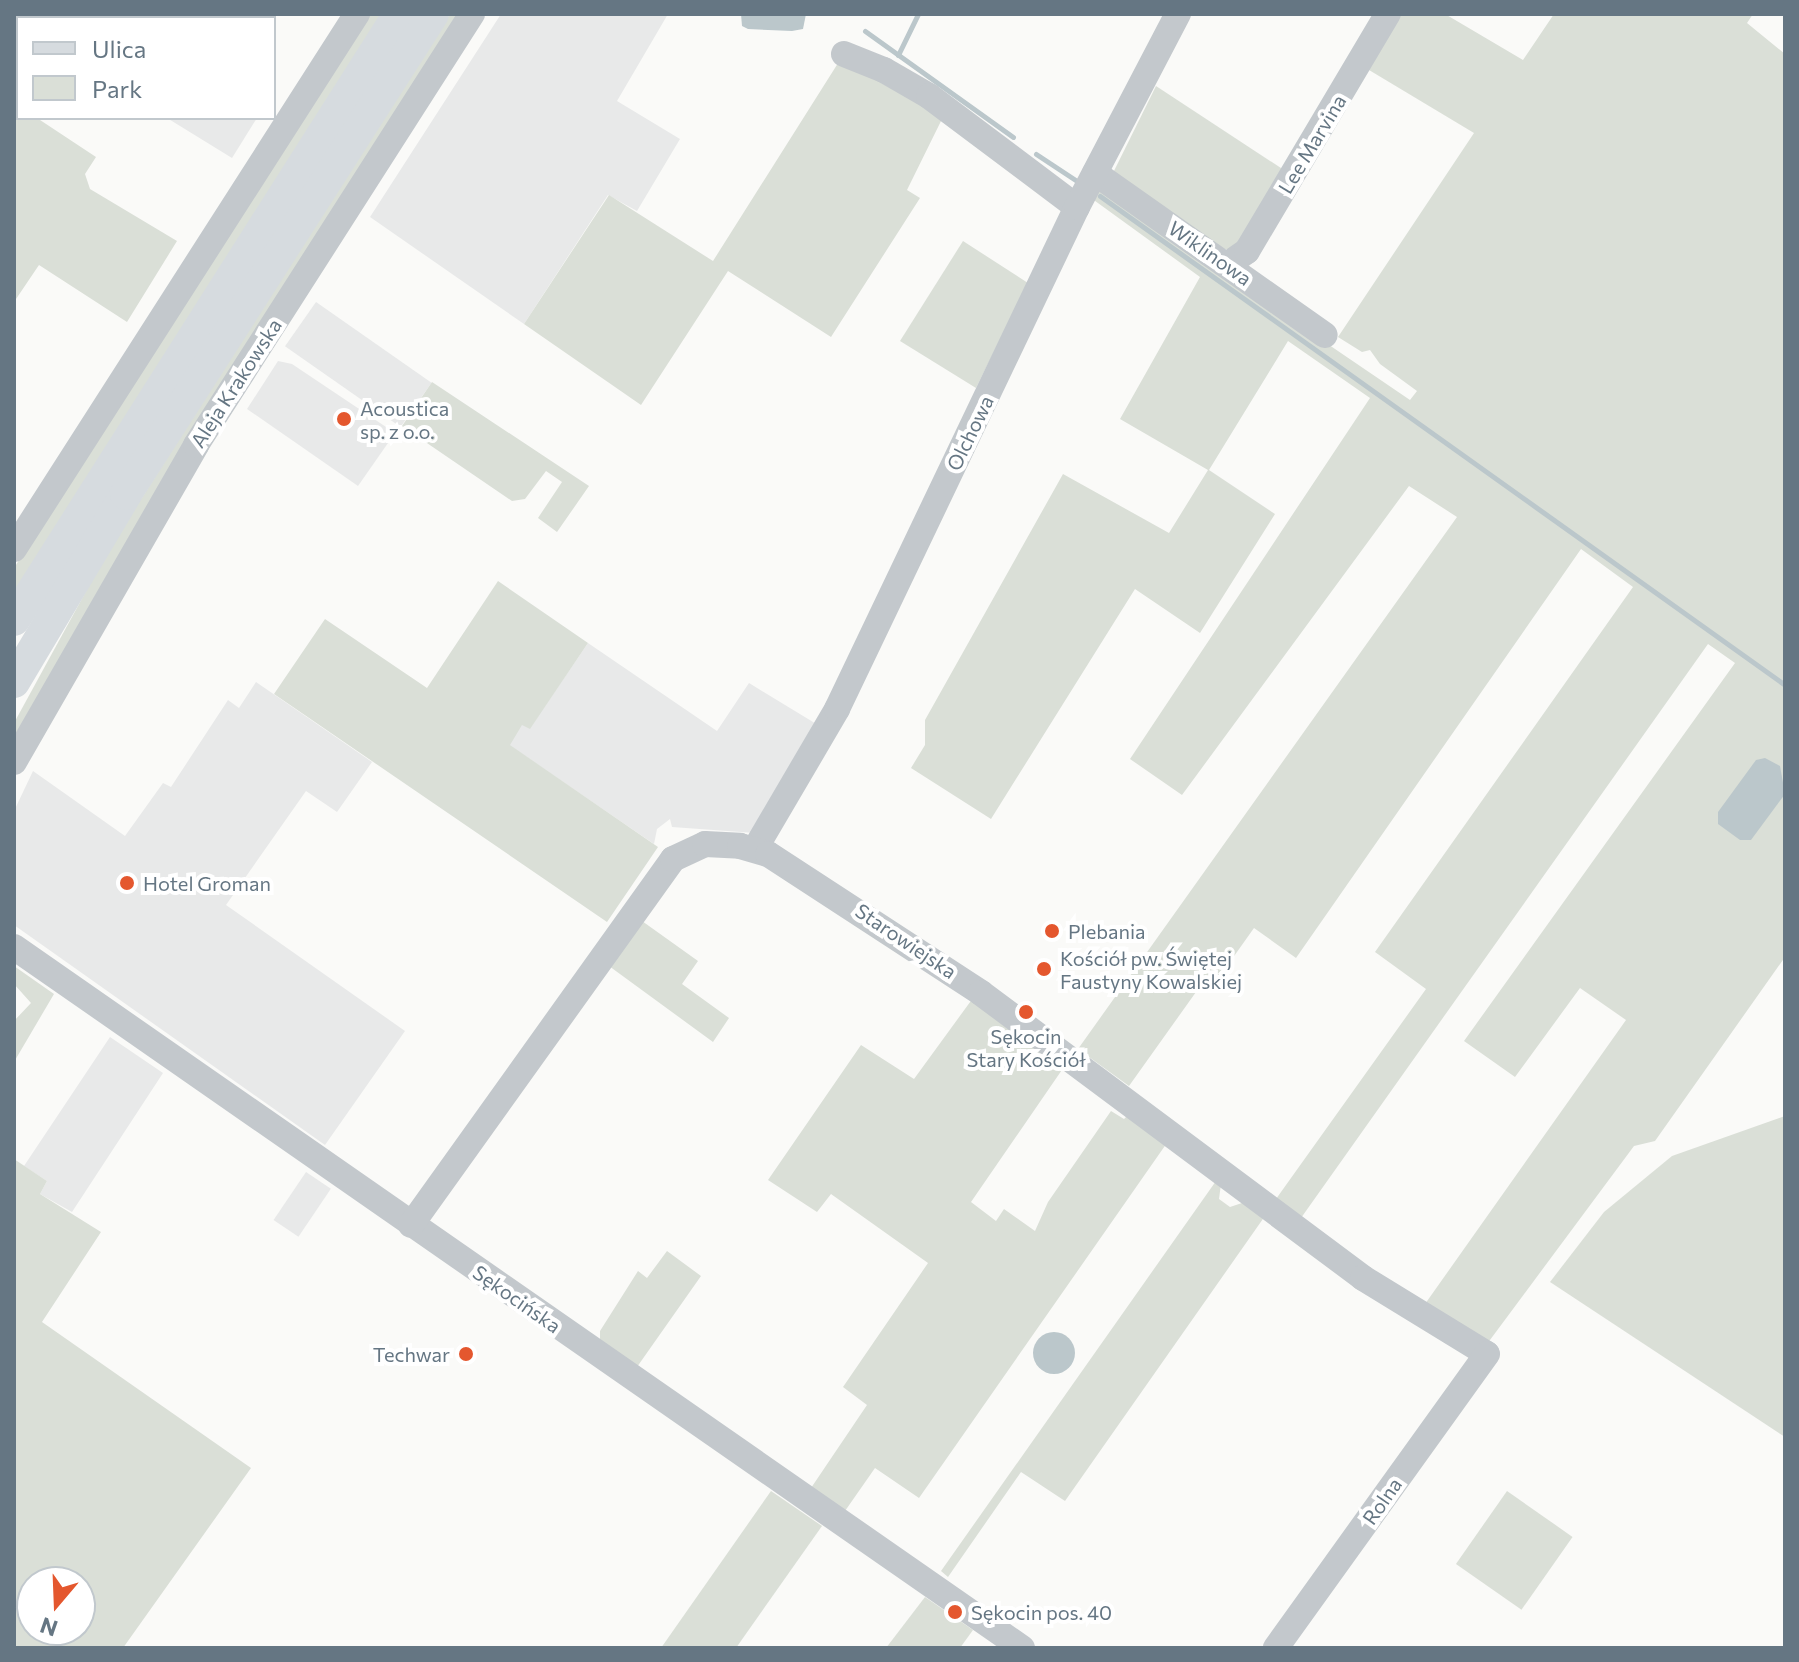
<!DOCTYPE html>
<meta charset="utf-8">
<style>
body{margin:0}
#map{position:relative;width:1799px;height:1662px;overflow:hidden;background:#fafaf8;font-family:Commissioner,sans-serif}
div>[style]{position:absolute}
.built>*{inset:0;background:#e8e9e9;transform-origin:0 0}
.green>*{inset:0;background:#dadfd7;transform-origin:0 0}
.water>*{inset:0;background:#bbc7cb}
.round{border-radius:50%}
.stream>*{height:5px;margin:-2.5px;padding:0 2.5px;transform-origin:2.5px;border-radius:2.5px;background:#bbc7cb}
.minor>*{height:26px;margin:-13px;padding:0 13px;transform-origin:13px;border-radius:13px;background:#c3c8cc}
.major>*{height:32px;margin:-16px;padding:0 16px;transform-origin:16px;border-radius:16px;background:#d6dbdf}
.dots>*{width:22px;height:22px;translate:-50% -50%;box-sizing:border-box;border:4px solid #fff;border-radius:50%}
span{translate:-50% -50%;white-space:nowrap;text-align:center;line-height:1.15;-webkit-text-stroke:8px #fff;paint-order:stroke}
.street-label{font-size:20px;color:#657683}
.poi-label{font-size:20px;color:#657683}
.left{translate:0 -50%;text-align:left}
.right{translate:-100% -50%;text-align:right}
.frame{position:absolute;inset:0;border:16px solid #657683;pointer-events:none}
.legend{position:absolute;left:16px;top:16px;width:260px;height:104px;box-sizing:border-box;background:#fff;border:2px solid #c1c8cd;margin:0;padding:10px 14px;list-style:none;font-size:24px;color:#657683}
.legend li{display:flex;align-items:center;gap:16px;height:40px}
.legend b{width:40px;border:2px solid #c1c8cd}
.north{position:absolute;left:16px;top:1566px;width:80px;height:80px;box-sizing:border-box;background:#fff;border:2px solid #c1c8cd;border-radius:50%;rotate:199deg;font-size:22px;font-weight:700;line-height:32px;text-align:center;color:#657683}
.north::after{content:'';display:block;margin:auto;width:28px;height:36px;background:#e4572e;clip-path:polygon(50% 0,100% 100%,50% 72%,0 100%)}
</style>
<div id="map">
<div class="built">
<i style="clip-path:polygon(501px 14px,668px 14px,617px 101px,680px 139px,637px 211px,608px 195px,524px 324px,370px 217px)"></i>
<i style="clip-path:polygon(167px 118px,257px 118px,232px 158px)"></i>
<i style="left:316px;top:302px;width:141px;height:54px;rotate:35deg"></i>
<i style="clip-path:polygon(278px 361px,292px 364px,395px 433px,358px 486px,247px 409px)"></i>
<i style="clip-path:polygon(588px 643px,717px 731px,749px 683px,818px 725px,755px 833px,672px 827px,670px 819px,657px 829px,654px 844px,509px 745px,522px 724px,530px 728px)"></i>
<i style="clip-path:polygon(256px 682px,372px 762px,337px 812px,306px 791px,226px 905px,405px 1031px,325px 1145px,14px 925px,14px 811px,33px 771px,125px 836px,163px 783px,171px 787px,228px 700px,239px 708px)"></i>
<i style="clip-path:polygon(110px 1037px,163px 1073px,72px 1212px,40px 1194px,47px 1181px,24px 1166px)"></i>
<i style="left:306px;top:1172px;width:30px;height:58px;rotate:34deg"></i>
</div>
<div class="green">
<i style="clip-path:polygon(368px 14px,386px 14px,14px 601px,14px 568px)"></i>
<i style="clip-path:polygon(450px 14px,459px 14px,14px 743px,14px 723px,108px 551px)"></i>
<i style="clip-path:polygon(1395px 14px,1445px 14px,1523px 60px,1554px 14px,1753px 14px,1747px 23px,1785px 54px,1785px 957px,1655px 1141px,1634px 1146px,1487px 1344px,1425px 1304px,1626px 1020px,1580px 988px,1515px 1077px,1464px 1041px,1735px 663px,1708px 644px,1301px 1218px,1276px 1199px,1426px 989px,1375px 952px,1633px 587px,1581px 549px,1296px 958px,1254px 928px,1210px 990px,1201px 985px,1129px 1086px,1078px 1049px,1457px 517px,1409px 486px,1182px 795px,1130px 759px,1370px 398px,1288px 341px,1209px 470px,1275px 514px,1200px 633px,1135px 589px,991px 819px,911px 768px,925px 745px,925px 720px,1063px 474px,1169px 533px,1208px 470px,1120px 419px,1200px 277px,1091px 198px,1097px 187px,1410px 400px,1417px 391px,1380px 364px,1370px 350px,1362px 352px,1338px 337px,1474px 133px,1364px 67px)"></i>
<i style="clip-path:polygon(840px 60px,943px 117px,907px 190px,920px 198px,831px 337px,728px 271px,641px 405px,524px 324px,609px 195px,713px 261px)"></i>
<i style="clip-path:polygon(1156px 86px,1284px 170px,1234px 249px,1217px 249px,1111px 177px)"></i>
<i style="clip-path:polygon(14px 103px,18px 118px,37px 118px,96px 157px,85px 174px,90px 189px,177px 241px,127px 322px,39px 265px,14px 302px)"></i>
<i style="clip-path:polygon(963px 241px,1028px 283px,976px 388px,900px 341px)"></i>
<i style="clip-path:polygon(432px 382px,589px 486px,557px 532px,538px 518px,562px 482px,546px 471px,525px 499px,512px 501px,402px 426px)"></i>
<i style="clip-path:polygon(498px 581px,588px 643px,530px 729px,522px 725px,510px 745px,658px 847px,607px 922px,274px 694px,325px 619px,427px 688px)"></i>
<i style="clip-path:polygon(642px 921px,698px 961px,682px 984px,729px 1018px,713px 1042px,609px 966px)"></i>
<i style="clip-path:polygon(14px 966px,54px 994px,14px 1062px,14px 1021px,31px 1003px,14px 984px)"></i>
<i style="clip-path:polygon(973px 998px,1066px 1064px,971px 1202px,996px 1221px,1004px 1209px,1035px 1231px,1048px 1202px,1111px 1111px,1124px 1119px,1131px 1112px,1169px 1140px,919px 1498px,875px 1468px,845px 1511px,811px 1488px,867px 1405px,843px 1387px,928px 1263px,831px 1194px,817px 1212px,768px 1180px,861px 1045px,914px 1079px)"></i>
<i style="clip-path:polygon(1785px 1116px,1785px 1437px,1550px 1282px,1604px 1212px,1672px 1156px)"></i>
<i style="clip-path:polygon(evenodd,14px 1159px,47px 1181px,40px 1194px,101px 1232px,42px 1322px,251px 1468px,123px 1648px,14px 1648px,14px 1159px,32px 1582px,80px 1582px,80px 1630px,32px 1630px,32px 1582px)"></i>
<i style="clip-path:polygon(1216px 1181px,1221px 1184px,1219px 1199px,1230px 1207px,1245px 1202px,1265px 1216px,1065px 1501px,1021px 1472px,948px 1577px,941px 1571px)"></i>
<i style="clip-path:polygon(667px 1251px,701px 1276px,637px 1367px,600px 1340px,600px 1331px,638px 1271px,647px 1278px)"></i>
<i style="clip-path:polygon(771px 1491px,822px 1526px,736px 1648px,661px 1648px)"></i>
<i style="left:1507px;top:1491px;width:80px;height:89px;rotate:35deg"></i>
<i style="clip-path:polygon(925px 1597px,973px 1630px,960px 1648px,886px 1648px)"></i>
</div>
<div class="water">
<i style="clip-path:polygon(741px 14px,806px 14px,803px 29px,792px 31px,748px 29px,742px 26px)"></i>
<i style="clip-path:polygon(1756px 760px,1765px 758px,1780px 766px,1785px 794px,1751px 840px,1740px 840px,1718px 824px,1718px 812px)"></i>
<i class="round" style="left:1033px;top:1332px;width:42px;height:42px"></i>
</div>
<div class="stream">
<i style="left:865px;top:31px;width:182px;rotate:35.6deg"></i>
<i style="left:898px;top:55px;width:46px;rotate:-64deg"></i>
<i style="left:1036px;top:154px;width:49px;rotate:33.4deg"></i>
<i style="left:1100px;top:196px;width:842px;rotate:35.52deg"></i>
</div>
<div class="minor">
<i style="left:14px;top:40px;width:5px;rotate:37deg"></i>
<i style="left:844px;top:54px;width:43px;rotate:21.8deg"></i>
<i style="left:884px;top:70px;width:52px;rotate:30deg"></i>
<i style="left:929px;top:96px;width:185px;rotate:36.9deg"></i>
<i style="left:1095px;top:173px;width:281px;rotate:35.2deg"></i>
<i style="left:1227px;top:265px;width:24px;rotate:-35deg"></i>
<i style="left:1247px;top:251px;width:276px;rotate:-59.3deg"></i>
<i style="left:14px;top:549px;width:636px;rotate:-57.34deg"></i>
<i style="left:14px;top:762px;width:366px;rotate:-60.1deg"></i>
<i style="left:196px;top:445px;width:512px;rotate:-57.37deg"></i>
<i style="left:755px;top:849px;width:162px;rotate:-59.6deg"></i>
<i style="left:837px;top:709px;width:556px;rotate:-64.45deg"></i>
<i style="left:1077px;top:207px;width:218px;rotate:-62.4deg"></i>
<i style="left:14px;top:947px;width:1228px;rotate:34.82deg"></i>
<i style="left:411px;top:1225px;width:450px;rotate:-54.4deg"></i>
<i style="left:673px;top:859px;width:35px;rotate:-25deg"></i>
<i style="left:705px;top:844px;width:35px;rotate:3deg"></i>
<i style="left:740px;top:846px;width:29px;rotate:16deg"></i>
<i style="left:768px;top:854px;width:254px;rotate:33.1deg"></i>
<i style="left:981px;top:993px;width:477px;rotate:36.7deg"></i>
<i style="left:1363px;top:1278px;width:145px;rotate:31.5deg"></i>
<i style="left:1487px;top:1354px;width:362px;rotate:125.7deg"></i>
</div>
<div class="major">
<i style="left:14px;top:620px;width:718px;rotate:-57.57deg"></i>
<i style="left:14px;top:682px;width:219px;rotate:-59.2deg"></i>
<i style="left:126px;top:494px;width:570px;rotate:-57.4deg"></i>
</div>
<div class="dots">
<i style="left:344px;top:419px;background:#e4572e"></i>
<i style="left:127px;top:883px;background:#e4572e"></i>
<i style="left:1052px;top:931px;background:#e4572e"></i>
<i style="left:1044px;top:969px;background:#e4572e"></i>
<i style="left:1026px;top:1012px;background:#e4572e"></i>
<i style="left:466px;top:1354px;background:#e4572e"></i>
<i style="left:955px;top:1612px;background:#e4572e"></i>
</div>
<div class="street-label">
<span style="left:1312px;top:144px;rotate:-59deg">Lee Marvina</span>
<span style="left:1210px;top:253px;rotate:35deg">Wiklinowa</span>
<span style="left:236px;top:383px;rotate:-57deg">Aleja Krakowska</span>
<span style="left:970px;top:433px;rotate:-64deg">Olchowa</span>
<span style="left:906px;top:941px;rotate:34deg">Starowiejska</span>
<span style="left:517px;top:1299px;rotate:35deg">Sękocińska</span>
<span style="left:1382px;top:1501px;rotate:-55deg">Rolna</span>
</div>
<div class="poi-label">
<span class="left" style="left:360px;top:420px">Acoustica<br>sp. z o.o.</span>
<span class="left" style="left:143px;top:883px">Hotel Groman</span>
<span class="left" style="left:1068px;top:931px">Plebania</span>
<span class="left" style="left:1060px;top:970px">Kościół pw. Świętej<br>Faustyny Kowalskiej</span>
<span style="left:1026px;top:1048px">Sękocin<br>Stary Kościół</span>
<span class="right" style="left:450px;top:1354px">Techwar</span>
<span class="left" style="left:971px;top:1612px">Sękocin pos. 40</span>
</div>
<div class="frame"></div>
<ul class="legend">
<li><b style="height:10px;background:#d6dbdf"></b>Ulica</li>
<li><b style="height:22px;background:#dadfd7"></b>Park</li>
</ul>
<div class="north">N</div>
</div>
